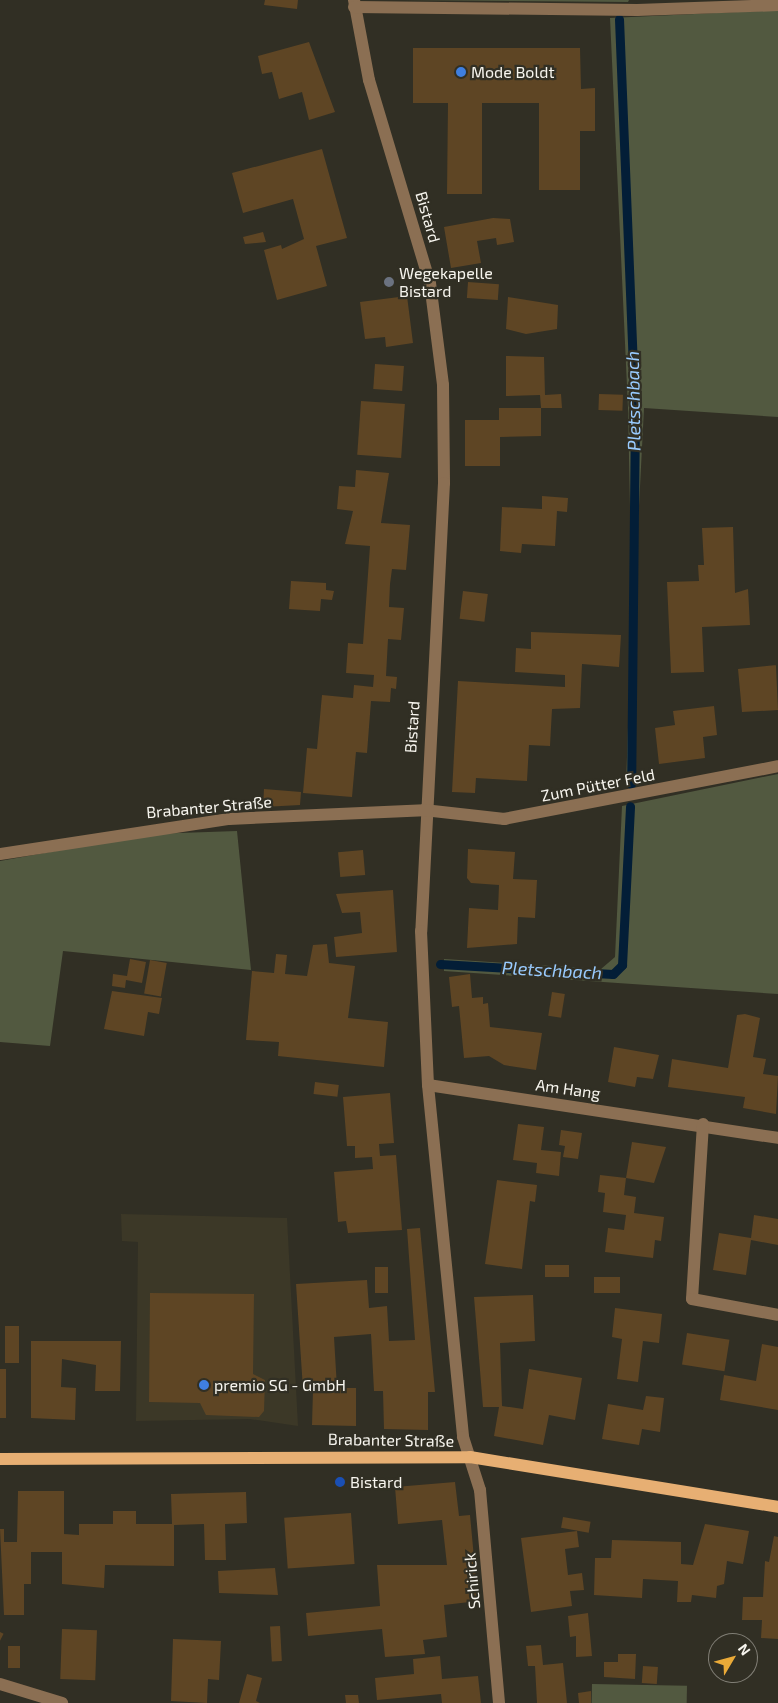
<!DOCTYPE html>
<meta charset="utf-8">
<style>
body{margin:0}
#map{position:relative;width:778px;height:1703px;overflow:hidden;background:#312f24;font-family:"Exo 2",sans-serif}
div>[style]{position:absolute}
.built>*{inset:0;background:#3c3827}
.green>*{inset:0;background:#525940;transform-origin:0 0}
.stream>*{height:9px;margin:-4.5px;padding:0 4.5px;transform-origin:4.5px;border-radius:4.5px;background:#031e37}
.building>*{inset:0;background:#5e4524;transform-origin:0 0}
.minor>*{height:12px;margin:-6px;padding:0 6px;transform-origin:6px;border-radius:6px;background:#8b6f53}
.major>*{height:12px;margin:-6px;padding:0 6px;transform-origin:6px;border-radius:6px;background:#e7af73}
.dots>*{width:14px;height:14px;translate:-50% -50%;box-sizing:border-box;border:2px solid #312f24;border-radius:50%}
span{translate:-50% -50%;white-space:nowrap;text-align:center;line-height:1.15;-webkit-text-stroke:4.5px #312f24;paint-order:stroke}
.poi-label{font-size:16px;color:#f7f5ee}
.left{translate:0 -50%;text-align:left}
.street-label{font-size:16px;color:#f7f5ee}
.water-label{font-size:18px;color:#99cbfe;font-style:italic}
.north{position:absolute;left:708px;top:1633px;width:50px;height:50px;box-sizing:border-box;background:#312f24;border:1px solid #807e75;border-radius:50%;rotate:53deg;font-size:14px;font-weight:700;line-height:20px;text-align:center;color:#f7f5ee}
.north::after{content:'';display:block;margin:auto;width:18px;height:22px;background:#eaaa38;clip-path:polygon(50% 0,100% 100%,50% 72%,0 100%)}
</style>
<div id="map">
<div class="built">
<i style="clip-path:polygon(121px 1214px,287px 1218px,298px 1426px,250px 1419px,136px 1421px,138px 1242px,122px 1241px)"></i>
</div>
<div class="green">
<i style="clip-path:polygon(401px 0,629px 0,628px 2px)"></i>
<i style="clip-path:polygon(778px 10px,778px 417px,644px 408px,638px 526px,634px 785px,626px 787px,632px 605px,628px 408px,610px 18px)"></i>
<i style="clip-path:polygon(778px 774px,778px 994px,444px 971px,444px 959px,601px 969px,615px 957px,622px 806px)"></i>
<i style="clip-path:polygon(237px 831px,251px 970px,63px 951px,50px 1046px,0 1042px,0 861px,150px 834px)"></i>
<i style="left:592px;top:1684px;width:95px;height:19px;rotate:1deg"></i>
</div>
<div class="stream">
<i style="left:619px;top:19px;width:395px;rotate:87.7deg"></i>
<i style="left:635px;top:414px;width:370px;rotate:90.6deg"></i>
<i style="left:440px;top:964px;width:173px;rotate:3.3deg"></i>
<i style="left:613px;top:974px;width:13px;rotate:-45deg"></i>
<i style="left:622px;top:965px;width:159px;rotate:-87.1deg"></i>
</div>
<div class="building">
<i style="clip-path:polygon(265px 0,298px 0,297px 9px,264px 5px)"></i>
<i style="clip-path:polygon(309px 42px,335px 112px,309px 120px,302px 92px,279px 99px,272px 72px,262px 74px,258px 56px)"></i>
<i style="clip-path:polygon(413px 48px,580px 48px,581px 89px,595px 88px,595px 131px,580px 131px,580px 190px,539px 190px,539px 103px,482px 103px,482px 194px,447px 194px,448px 103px,413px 103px)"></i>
<i style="clip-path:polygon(322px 149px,347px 238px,316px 246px,327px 286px,277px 300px,264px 250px,281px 245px,282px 249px,304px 239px,293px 199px,243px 213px,232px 173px)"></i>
<i style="clip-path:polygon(493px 218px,510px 219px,514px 242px,497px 245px,496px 238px,477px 241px,481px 263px,451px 268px,444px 227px)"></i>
<i style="clip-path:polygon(263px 232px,266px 242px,245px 244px,243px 237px)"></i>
<i style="left:385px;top:278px;width:9px;height:8px;rotate:6deg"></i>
<i style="left:468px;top:282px;width:31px;height:16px;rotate:4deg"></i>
<i style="clip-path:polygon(407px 296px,413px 343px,386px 347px,385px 337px,365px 339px,360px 302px)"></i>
<i style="clip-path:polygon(508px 297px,558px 305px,557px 329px,526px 334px,506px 329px)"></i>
<i style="clip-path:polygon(506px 356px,544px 357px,545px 395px,561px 394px,562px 408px,541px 408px,540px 395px,506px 396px)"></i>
<i style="left:375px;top:364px;width:29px;height:25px;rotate:4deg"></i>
<i style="left:599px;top:394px;width:24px;height:16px;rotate:2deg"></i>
<i style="left:361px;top:401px;width:44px;height:54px;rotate:4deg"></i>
<i style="clip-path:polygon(499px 408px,541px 408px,541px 436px,500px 437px,500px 466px,465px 466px,465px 420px,499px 420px)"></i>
<i style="clip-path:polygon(356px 470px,389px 473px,381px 523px,410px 525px,406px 570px,392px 569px,390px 584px,389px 607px,404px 608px,401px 640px,388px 639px,386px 676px,397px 677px,396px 689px,391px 688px,390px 702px,371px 701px,367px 753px,356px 752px,352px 797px,303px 793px,307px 748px,317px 749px,322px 695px,353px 698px,354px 685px,373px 687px,374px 675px,346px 673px,348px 643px,363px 644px,370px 546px,345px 544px,353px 511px,337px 509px,339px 486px,355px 487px)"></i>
<i style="clip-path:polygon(542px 496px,568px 498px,567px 512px,557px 511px,555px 546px,522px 544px,521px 553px,500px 551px,502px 507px,542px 509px)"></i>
<i style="clip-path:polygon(733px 527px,735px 593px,748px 589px,750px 625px,702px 627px,704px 672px,671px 673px,667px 582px,699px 581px,698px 565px,704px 565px,702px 528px)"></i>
<i style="clip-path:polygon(291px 581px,326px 583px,326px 590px,334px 591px,332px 600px,321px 599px,320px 611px,289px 609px)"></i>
<i style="left:463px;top:591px;width:25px;height:28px;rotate:7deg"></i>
<i style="clip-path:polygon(531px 632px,621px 635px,619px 667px,582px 664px,580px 708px,552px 709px,550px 746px,529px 745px,527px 781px,476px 778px,475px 793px,452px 792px,458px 681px,565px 687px,565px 675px,515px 672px,516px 648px,531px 649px)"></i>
<i style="clip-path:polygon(775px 645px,778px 710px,742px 712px,738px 669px,776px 665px)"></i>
<i style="clip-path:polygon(714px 706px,717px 735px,703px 737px,705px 758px,659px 764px,655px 728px,675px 725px,673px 711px)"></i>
<i style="clip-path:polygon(264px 789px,301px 792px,300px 805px,263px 807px)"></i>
<i style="clip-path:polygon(468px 849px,515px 852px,513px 879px,537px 880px,535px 918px,518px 917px,517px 944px,467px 948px,469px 908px,498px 910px,499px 885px,471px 883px,467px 878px)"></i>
<i style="left:363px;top:850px;width:25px;height:25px;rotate:85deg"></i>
<i style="clip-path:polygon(393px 890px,397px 952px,336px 957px,334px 937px,362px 933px,360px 912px,342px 913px,336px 894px)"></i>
<i style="clip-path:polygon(327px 944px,329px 963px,355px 966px,348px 1018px,388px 1022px,384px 1067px,278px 1056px,279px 1042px,246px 1040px,252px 971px,274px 973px,276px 954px,287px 955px,285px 974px,307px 976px,313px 945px)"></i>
<i style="clip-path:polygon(130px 959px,146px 962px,142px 983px,126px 980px,125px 988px,112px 986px,113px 974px,127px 976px)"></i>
<i style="left:150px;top:960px;width:17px;height:34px;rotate:10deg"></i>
<i style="clip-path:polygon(470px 974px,472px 998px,483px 997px,483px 1004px,488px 1003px,490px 1027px,542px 1033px,536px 1070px,504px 1065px,489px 1056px,464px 1058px,459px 1006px,452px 1007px,449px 977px)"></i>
<i style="clip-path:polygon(112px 991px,162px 998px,159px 1014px,148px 1012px,144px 1036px,104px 1029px)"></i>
<i style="left:552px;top:992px;width:13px;height:24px;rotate:9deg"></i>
<i style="clip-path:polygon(745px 1014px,760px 1018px,753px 1057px,766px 1059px,763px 1074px,778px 1076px,776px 1114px,743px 1108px,745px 1097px,668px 1087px,672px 1059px,728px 1068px,737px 1015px)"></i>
<i style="clip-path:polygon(614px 1047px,659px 1055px,653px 1079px,637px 1077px,635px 1087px,608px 1082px)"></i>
<i style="left:315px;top:1082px;width:24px;height:12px;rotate:7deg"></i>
<i style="clip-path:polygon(390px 1093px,394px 1143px,379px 1144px,380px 1156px,396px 1155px,402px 1230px,348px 1233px,346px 1221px,338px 1222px,334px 1172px,373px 1169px,372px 1157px,355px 1158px,355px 1146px,347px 1146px,343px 1097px)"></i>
<i style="clip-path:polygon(518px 1124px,544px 1127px,541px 1150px,561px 1152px,559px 1176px,536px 1173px,537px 1163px,513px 1160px)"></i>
<i style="clip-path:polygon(561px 1130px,582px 1133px,578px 1159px,563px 1157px,565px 1146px,559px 1145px)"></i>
<i style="clip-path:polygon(632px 1142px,666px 1147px,654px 1183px,626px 1178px)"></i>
<i style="clip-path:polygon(600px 1175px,626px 1178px,624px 1195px,636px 1197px,634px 1213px,664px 1217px,661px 1241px,655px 1240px,653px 1258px,605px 1252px,608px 1228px,624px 1230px,626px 1215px,603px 1212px,605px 1193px,598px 1192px)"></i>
<i style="clip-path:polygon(497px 1180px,537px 1185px,535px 1202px,530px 1201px,522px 1269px,485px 1264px)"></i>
<i style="clip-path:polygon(754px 1215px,778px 1219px,778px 1245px,751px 1240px,746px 1275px,713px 1270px,719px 1233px,751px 1238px)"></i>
<i style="clip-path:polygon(420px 1228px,435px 1392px,428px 1392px,428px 1430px,384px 1429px,383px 1391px,374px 1391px,371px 1334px,334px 1337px,337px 1388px,356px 1388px,356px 1426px,312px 1425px,313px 1390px,303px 1389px,296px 1284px,367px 1280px,369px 1308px,387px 1306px,389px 1341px,415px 1340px,407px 1229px)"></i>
<i style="left:545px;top:1265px;width:24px;height:12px"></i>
<i style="left:375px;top:1267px;width:13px;height:26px"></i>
<i style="left:594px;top:1277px;width:26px;height:16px"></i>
<i style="clip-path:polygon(150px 1293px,254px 1294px,253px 1374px,265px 1380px,264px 1411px,259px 1417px,206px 1415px,200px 1403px,149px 1402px)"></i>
<i style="clip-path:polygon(533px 1295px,535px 1341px,500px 1343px,502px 1406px,523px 1409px,529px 1369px,582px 1378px,575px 1420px,549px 1415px,543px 1445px,494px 1436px,499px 1407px,483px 1407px,474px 1297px)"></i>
<i style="clip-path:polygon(615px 1308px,662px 1314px,659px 1343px,643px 1341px,638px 1382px,617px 1379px,622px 1339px,612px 1337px)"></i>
<i style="left:5px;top:1326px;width:14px;height:37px"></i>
<i style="left:687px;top:1333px;width:43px;height:32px;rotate:9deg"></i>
<i style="clip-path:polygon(31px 1341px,121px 1341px,120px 1391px,95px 1391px,96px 1365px,62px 1359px,61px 1387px,76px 1388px,75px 1420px,31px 1418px)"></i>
<i style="clip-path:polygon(762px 1344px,778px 1347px,778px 1410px,720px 1400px,724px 1375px,756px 1381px)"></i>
<i style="left:0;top:1369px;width:6px;height:49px"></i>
<i style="clip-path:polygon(646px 1396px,664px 1398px,660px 1432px,642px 1429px,639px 1445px,602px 1439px,608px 1404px,643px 1410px)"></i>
<i style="clip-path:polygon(455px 1482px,459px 1516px,470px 1515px,478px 1601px,444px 1605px,447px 1637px,423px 1640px,425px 1654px,385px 1657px,382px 1629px,308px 1636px,306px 1613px,380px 1606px,377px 1565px,447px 1565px,442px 1520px,398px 1524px,395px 1487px)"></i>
<i style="clip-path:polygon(18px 1491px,64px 1491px,64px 1534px,79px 1535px,79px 1524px,113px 1524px,113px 1511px,136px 1511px,136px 1524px,172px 1524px,171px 1494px,246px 1492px,247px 1523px,225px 1524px,226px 1560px,205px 1560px,204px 1524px,174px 1525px,174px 1566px,105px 1565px,104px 1588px,62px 1584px,62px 1552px,31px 1552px,31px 1584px,24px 1584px,24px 1615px,4px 1615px,0 1529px,4px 1529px,4px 1542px,17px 1542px)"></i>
<i style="left:351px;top:1513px;width:51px;height:67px;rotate:86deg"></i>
<i style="left:563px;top:1517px;width:28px;height:11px;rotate:10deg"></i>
<i style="clip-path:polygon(705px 1524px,749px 1531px,743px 1564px,727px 1561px,724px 1584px,717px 1586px,716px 1598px,692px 1595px,691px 1602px,677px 1602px,678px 1581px,643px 1579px,642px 1598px,594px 1595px,595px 1558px,611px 1558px,612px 1540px,681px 1542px,681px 1564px,693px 1565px)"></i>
<i style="clip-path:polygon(577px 1531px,579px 1547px,565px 1549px,568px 1575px,582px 1573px,584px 1590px,570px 1591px,572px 1606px,531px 1612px,521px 1538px)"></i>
<i style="clip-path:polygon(774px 1536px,778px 1537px,778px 1639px,761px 1638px,762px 1620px,742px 1620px,743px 1597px,763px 1597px,765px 1561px,769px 1562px)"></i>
<i style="clip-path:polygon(275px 1568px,278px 1595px,219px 1593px,218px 1571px)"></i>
<i style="clip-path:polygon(588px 1613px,592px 1656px,576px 1657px,576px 1636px,570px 1637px,568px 1616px)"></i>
<i style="left:280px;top:1626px;width:35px;height:10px;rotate:87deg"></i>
<i style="left:62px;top:1629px;width:35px;height:50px;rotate:2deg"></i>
<i style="left:0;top:1632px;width:4px;height:33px;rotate:27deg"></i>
<i style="clip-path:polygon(173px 1639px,221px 1641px,219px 1680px,208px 1679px,207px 1703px,171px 1701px)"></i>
<i style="clip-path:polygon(541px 1645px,543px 1665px,563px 1663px,567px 1703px,537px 1703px,535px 1666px,528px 1666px,526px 1646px)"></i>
<i style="left:8px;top:1646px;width:12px;height:22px"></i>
<i style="clip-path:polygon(618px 1654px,636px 1654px,635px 1679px,604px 1677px,604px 1662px,618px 1662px)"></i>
<i style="clip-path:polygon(440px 1656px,442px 1679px,478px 1676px,481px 1703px,442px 1703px,441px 1694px,377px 1700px,375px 1678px,414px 1674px,413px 1659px)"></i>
<i style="left:643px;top:1666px;width:15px;height:17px;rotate:4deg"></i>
<i style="clip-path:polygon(247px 1674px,262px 1678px,256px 1701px,260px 1703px,239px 1703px)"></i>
<i style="clip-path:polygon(591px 1691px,591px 1703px,579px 1703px,578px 1693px)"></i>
<i style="clip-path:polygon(345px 1695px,358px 1695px,359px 1703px,346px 1703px)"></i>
</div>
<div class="minor">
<i style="left:354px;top:0;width:81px;rotate:79.4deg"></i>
<i style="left:369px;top:80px;width:212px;rotate:73.3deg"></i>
<i style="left:430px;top:283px;width:103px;rotate:82.7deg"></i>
<i style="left:443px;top:385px;width:98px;rotate:89.4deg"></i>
<i style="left:444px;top:483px;width:449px;rotate:92.9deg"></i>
<i style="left:421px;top:931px;width:154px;rotate:87.4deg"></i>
<i style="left:428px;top:1085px;width:354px;rotate:84.3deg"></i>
<i style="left:463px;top:1437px;width:56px;rotate:72.2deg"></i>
<i style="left:480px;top:1490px;width:214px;rotate:84.9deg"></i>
<i style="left:354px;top:7px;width:283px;rotate:0.6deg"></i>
<i style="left:637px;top:10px;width:141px;rotate:-2deg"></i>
<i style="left:0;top:854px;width:232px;rotate:-8.7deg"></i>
<i style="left:229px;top:819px;width:195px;rotate:-2.6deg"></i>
<i style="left:424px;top:810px;width:81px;rotate:6.4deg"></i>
<i style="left:504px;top:819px;width:279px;rotate:-10.9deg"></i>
<i style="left:428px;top:1085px;width:354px;rotate:8.6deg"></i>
<i style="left:703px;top:1124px;width:175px;rotate:93.6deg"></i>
<i style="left:692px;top:1299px;width:87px;rotate:10.5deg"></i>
<i style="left:0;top:1684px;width:65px;rotate:17deg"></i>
</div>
<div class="major">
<i style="left:0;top:1459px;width:470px;rotate:-0.2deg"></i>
<i style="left:470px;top:1457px;width:312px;rotate:9.2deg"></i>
</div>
<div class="dots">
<i style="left:461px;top:72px;background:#3f7fe0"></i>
<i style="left:389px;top:282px;background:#6b7280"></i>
<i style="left:204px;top:1385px;background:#3f7fe0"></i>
<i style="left:340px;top:1482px;background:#1a4fb4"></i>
</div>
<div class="poi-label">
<span class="left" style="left:471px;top:72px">Mode Boldt</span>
<span class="left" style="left:399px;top:282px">Wegekapelle<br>Bistard</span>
<span class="left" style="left:214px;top:1385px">premio SG - GmbH</span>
<span class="left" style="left:350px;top:1482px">Bistard</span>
</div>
<div class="street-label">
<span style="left:428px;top:217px;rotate:74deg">Bistard</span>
<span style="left:412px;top:727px;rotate:-86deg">Bistard</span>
<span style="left:598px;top:785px;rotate:-11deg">Zum Pütter Feld</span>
<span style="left:209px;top:807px;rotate:-5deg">Brabanter Straße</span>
<span style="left:568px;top:1089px;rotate:8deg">Am Hang</span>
<span style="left:391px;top:1440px;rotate:1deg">Brabanter Straße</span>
<span style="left:472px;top:1581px;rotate:-95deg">Schirick</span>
</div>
<div class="water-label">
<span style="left:633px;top:401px;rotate:-91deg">Pletschbach</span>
<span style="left:552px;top:970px;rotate:3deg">Pletschbach</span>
</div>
<div class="north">N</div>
</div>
